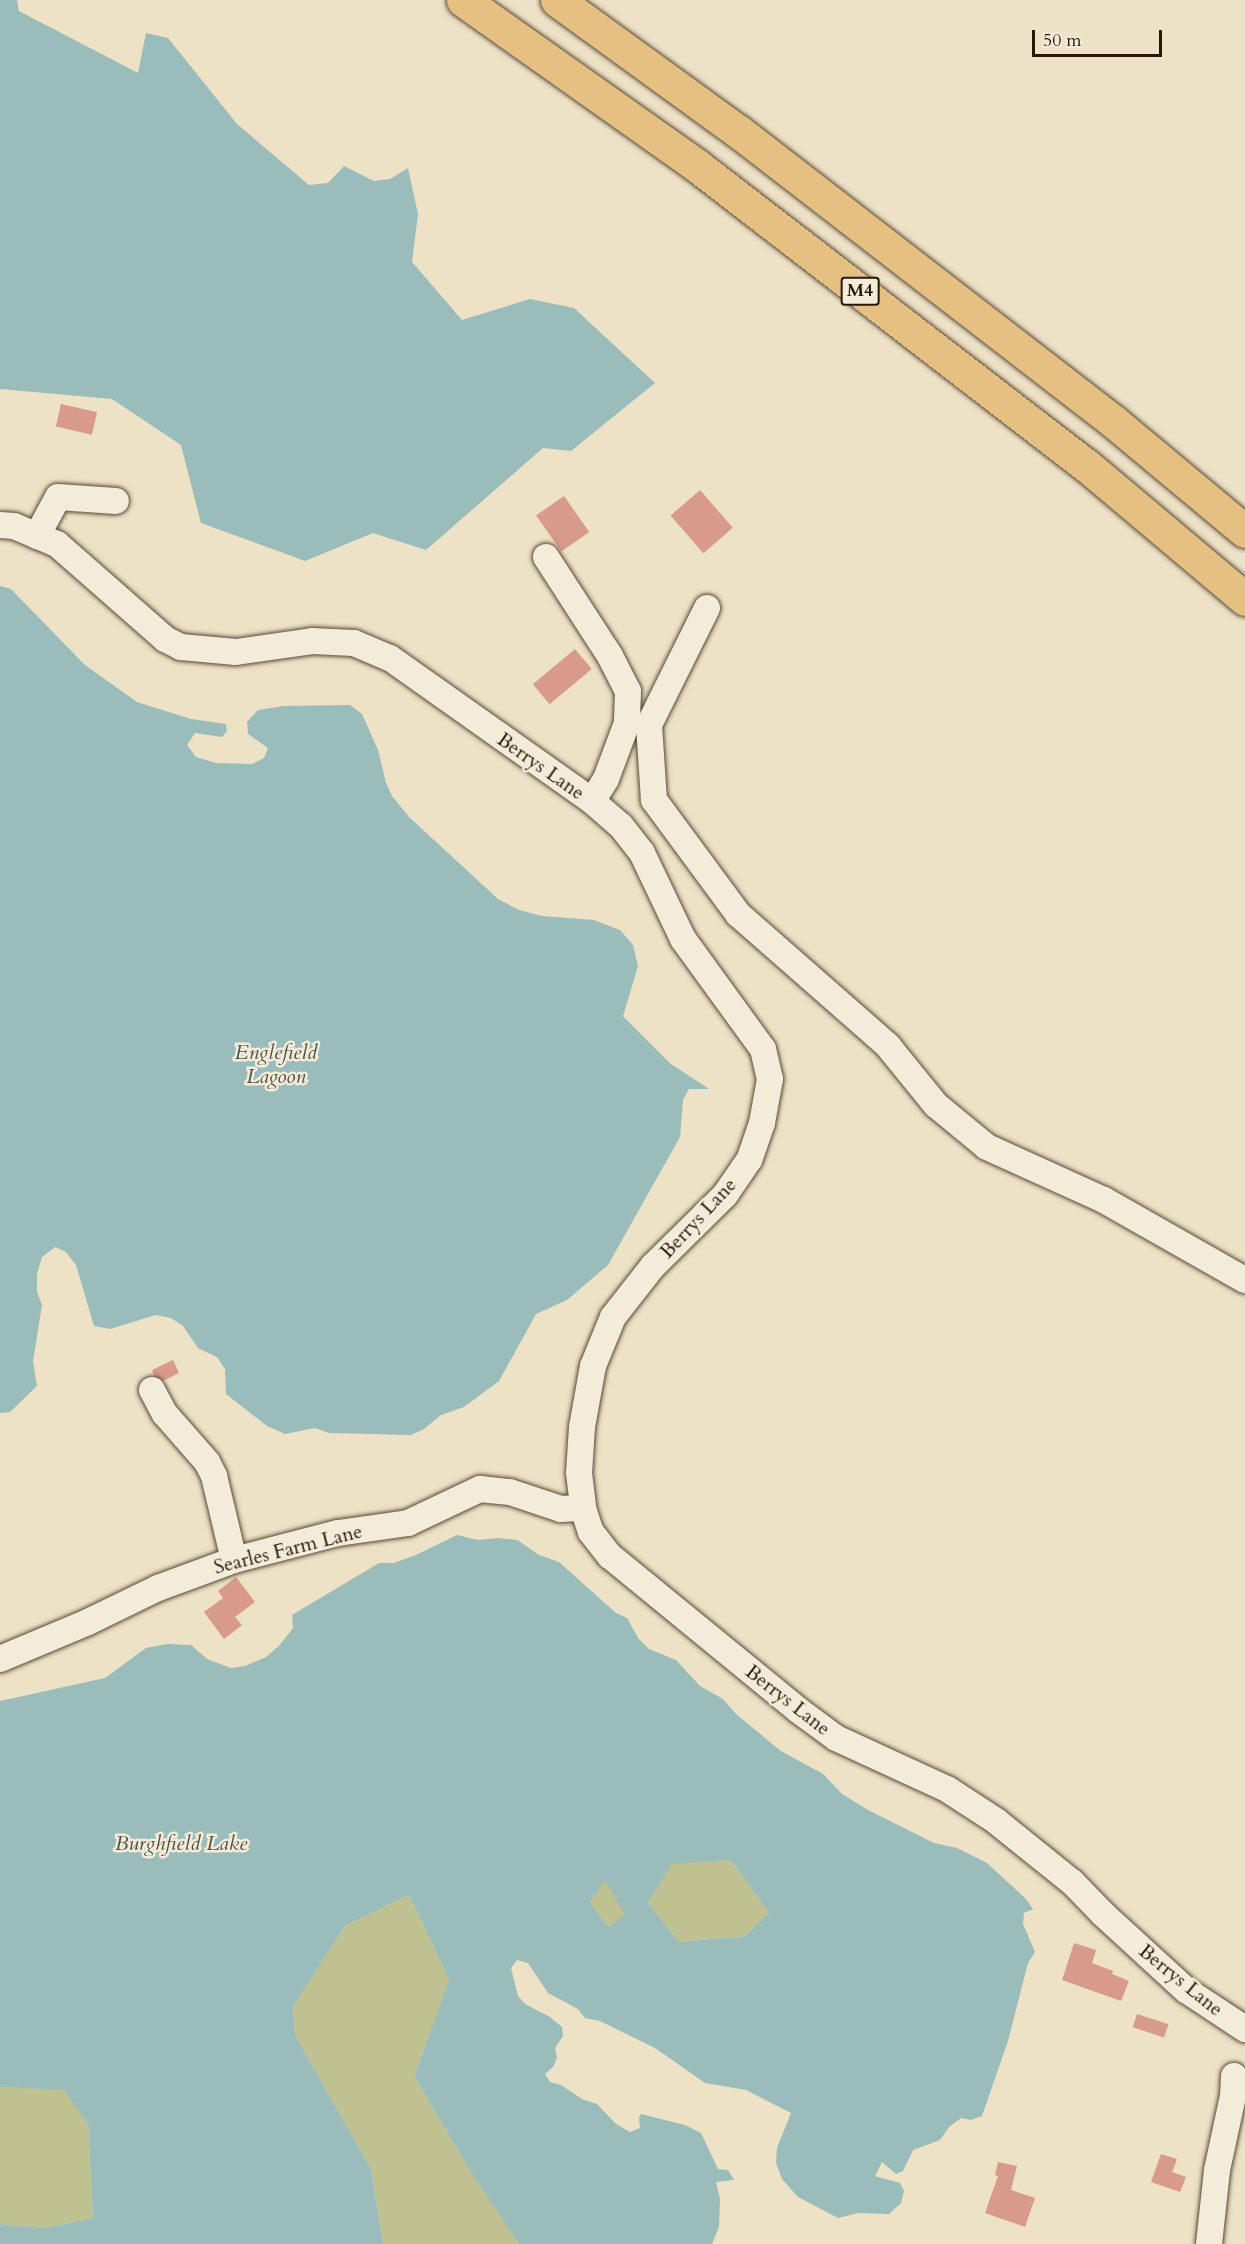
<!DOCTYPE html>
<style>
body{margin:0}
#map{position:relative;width:1245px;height:2244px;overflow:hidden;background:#ede1c6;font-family:Cardo,serif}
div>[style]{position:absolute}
.green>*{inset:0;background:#c0c190}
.water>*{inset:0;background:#9abcba}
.building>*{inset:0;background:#d89a8a;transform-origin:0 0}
.roads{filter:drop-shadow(0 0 2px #584a34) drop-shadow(0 0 2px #584a34)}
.minor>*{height:26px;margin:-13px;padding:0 13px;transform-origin:13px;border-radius:13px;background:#f3ecda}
.highway>*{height:33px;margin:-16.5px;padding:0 16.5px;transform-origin:16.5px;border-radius:16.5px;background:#e6c083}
span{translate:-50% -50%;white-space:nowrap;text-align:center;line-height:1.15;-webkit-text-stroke:5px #f3ecda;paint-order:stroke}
.shield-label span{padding:2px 4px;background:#f3ecda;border:2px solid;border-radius:4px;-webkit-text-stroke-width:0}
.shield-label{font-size:18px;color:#271704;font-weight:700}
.street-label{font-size:20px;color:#271704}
.water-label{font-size:21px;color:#4f5144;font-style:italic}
.scale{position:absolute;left:1032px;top:30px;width:130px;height:27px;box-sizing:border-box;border:3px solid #271704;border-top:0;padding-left:8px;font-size:18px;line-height:21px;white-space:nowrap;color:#271704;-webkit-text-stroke:4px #f3ecda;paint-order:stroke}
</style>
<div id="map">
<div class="green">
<i style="clip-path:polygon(731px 1860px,769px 1913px,745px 1936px,679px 1942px,648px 1903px,672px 1863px)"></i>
<i style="clip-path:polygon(605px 1879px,626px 1915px,608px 1927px,590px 1902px)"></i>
<i style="clip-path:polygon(409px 1895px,449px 1980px,414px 2076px,469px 2169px,519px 2244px,383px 2244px,371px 2169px,295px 2035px,293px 2007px,345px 1926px)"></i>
<i style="clip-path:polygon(0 2087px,64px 2089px,88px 2124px,93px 2218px,44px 2228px,0 2224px)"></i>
</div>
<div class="water">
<i style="clip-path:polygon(0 0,17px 0,19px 11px,138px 73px,146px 33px,168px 38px,237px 124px,309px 185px,328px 183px,344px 166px,374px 181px,390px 179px,408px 168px,418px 214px,412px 262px,462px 320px,530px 299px,574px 308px,655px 383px,571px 451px,543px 448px,426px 550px,373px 533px,305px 561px,201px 523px,181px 445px,112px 399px,0 389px)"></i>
<i style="clip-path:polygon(0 586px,11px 589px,85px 665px,137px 702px,191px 719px,226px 724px,227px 731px,222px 737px,195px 733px,187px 745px,196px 757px,216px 763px,252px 764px,264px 758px,268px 748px,248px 734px,247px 722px,258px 710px,284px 706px,350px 705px,362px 714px,378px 750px,386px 783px,392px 796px,409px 817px,498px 899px,519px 910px,542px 916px,594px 920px,620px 930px,633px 945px,638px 966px,623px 1016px,671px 1064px,709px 1089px,689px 1089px,683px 1100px,680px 1137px,608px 1265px,567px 1300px,536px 1314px,499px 1381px,464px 1407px,441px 1415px,424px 1429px,411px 1435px,329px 1433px,315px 1428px,285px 1434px,267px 1426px,226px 1394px,225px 1369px,217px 1357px,198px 1348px,183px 1326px,171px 1318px,156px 1315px,110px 1329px,94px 1326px,76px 1265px,66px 1252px,55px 1247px,42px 1257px,37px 1274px,37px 1292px,42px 1305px,33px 1361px,37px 1386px,10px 1412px,0 1413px)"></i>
<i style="clip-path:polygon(evenodd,457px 1535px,478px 1540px,497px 1538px,517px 1540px,539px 1555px,559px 1562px,616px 1613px,627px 1618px,638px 1638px,649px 1649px,676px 1660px,700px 1686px,723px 1699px,736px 1714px,781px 1751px,823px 1774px,842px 1794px,868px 1810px,934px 1843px,957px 1848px,987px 1863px,1026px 1899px,1033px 1909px,1024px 1913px,1023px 1924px,1035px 1952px,1028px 1963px,1008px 2041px,982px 2116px,971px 2120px,961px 2118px,949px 2127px,940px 2140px,913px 2150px,903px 2171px,896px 2174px,882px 2162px,875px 2176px,900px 2183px,904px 2191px,901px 2203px,889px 2214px,858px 2213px,838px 2218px,798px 2197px,782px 2179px,776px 2163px,777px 2148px,791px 2113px,746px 2090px,705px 2083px,655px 2048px,600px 2021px,585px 2018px,578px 2009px,548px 1993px,528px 1963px,517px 1960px,511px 1968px,518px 1996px,525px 2004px,550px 2017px,562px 2027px,563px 2036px,555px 2048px,557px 2058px,553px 2067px,545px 2074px,550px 2082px,561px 2085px,582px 2099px,597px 2104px,616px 2124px,630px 2132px,640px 2128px,639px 2118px,641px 2114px,685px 2125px,701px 2133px,718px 2169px,728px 2170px,734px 2180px,716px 2182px,720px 2199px,719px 2227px,712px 2244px,519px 2244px,469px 2169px,414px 2076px,449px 1980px,409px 1895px,345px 1926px,293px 2007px,295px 2035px,371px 2169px,383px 2244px,0 2244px,0 2224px,44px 2228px,93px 2218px,88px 2124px,64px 2090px,0 2087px,0 1701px,105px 1678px,146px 1648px,167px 1644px,191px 1645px,207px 1659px,231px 1668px,245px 1666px,266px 1657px,279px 1646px,293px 1628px,292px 1615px,379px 1563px,394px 1563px,416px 1555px,457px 1535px,731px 1860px,769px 1913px,745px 1936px,679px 1942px,648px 1903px,672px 1864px,731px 1860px,457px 1535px,605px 1880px,625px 1915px,608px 1927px,590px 1902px,605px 1880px)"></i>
</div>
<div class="building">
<i style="left:61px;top:404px;width:37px;height:23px;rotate:13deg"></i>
<i style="left:700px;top:490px;width:50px;height:39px;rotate:49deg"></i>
<i style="left:564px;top:496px;width:44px;height:34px;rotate:55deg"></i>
<i style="left:575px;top:649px;width:26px;height:55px;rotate:50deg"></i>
<i style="clip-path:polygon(173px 1360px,179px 1373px,163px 1381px,154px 1376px,152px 1370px)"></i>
<i style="clip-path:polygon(236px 1577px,255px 1602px,235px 1617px,242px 1625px,224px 1639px,204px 1612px,223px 1598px,218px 1591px)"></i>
<i style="clip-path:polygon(1074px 1943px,1096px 1950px,1092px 1963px,1113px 1971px,1112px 1974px,1129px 1981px,1121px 2001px,1062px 1980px)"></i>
<i style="left:1137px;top:2014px;width:33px;height:14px;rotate:18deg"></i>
<i style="clip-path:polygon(1161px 2154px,1177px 2159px,1172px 2172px,1186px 2177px,1180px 2192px,1151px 2182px)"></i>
<i style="clip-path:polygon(998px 2162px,1017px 2166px,1011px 2190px,1035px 2198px,1025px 2227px,985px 2213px,998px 2176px,995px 2175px)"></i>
</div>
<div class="roads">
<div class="minor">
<i style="left:0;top:525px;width:14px;rotate:4deg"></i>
<i style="left:14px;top:526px;width:47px;rotate:22.7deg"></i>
<i style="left:57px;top:544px;width:144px;rotate:41.3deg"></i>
<i style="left:165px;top:639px;width:18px;rotate:27deg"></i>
<i style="left:181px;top:647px;width:55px;rotate:5.2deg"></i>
<i style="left:236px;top:652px;width:77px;rotate:-8.2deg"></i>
<i style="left:312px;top:641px;width:42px;rotate:2.7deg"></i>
<i style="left:354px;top:643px;width:39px;rotate:23deg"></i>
<i style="left:390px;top:658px;width:247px;rotate:35.3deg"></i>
<i style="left:592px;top:801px;width:38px;rotate:41deg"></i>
<i style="left:621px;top:826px;width:34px;rotate:52deg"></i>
<i style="left:642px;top:853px;width:95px;rotate:64.5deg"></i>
<i style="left:683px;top:939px;width:136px;rotate:54deg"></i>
<i style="left:763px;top:1049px;width:31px;rotate:77deg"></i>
<i style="left:770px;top:1079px;width:45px;rotate:100.3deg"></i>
<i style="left:762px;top:1123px;width:39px;rotate:109deg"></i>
<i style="left:749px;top:1160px;width:42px;rotate:124.4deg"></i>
<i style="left:725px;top:1195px;width:101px;rotate:135.4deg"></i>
<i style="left:653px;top:1266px;width:65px;rotate:128.1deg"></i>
<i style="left:613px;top:1317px;width:53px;rotate:112.2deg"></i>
<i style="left:593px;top:1366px;width:62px;rotate:100.2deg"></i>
<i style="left:582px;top:1427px;width:46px;rotate:93.7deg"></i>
<i style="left:579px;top:1473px;width:35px;rotate:83deg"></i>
<i style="left:583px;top:1508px;width:25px;rotate:72deg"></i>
<i style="left:591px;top:1532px;width:31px;rotate:52deg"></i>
<i style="left:610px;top:1556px;width:243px;rotate:39.3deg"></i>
<i style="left:798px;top:1710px;width:47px;rotate:36.4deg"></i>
<i style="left:836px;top:1738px;width:122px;rotate:24.7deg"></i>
<i style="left:947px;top:1789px;width:59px;rotate:33.1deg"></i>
<i style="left:996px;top:1821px;width:97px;rotate:38.8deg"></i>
<i style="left:1072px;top:1882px;width:45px;rotate:45.9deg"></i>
<i style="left:1103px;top:1914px;width:113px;rotate:42.5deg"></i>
<i style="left:1186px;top:1990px;width:71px;rotate:33.5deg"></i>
<i style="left:37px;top:536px;width:44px;rotate:-61.7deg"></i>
<i style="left:58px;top:497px;width:58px;rotate:3.9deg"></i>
<i style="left:546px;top:557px;width:118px;rotate:57.1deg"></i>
<i style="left:610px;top:656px;width:39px;rotate:63deg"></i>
<i style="left:628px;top:691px;width:32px;rotate:92deg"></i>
<i style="left:627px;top:723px;width:60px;rotate:110.6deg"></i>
<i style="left:606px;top:779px;width:26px;rotate:122deg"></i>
<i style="left:707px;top:608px;width:131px;rotate:116.4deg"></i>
<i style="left:649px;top:725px;width:75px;rotate:86.2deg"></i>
<i style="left:654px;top:800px;width:142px;rotate:53.6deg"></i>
<i style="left:738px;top:914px;width:200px;rotate:41.3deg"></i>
<i style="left:888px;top:1046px;width:76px;rotate:50.9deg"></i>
<i style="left:936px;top:1105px;width:66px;rotate:39.5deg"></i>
<i style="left:987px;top:1147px;width:128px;rotate:24.4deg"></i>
<i style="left:1104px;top:1200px;width:162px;rotate:29.6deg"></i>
<i style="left:152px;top:1390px;width:27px;rotate:62deg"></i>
<i style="left:165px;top:1414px;width:64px;rotate:48.8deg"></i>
<i style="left:207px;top:1462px;width:16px;rotate:63deg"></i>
<i style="left:214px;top:1476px;width:86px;rotate:76.6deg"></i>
<i style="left:0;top:1659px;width:95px;rotate:-22.8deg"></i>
<i style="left:88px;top:1622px;width:78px;rotate:-25.9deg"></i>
<i style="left:158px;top:1588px;width:81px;rotate:-20.2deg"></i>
<i style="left:234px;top:1560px;width:107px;rotate:-14.6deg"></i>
<i style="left:338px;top:1533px;width:71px;rotate:-8.1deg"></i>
<i style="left:408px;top:1523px;width:80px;rotate:-25.3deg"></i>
<i style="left:480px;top:1489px;width:30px;rotate:6deg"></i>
<i style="left:510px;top:1492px;width:54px;rotate:18.4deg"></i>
<i style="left:561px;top:1509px;width:22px;rotate:-3deg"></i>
<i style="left:1209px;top:2244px;width:74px;rotate:-83.8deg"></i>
<i style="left:1217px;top:2170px;width:76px;rotate:-77.8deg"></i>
<i style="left:1233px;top:2096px;width:20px;rotate:-87deg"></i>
</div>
<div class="highway">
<i style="left:463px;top:0;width:286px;rotate:35.3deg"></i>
<i style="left:696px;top:165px;width:492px;rotate:37.6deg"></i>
<i style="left:1086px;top:465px;width:208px;rotate:40.1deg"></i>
<i style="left:557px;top:0;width:225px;rotate:36deg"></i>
<i style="left:739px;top:132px;width:474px;rotate:37.7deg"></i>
<i style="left:1114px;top:422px;width:170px;rotate:39.8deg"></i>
</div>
</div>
<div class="shield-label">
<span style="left:860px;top:291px">M4</span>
</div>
<div class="street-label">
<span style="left:541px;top:766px;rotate:35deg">Berrys Lane</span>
<span style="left:698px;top:1218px;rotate:-47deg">Berrys Lane</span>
<span style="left:288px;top:1549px;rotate:-14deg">Searles Farm Lane</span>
<span style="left:788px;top:1700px;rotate:38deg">Berrys Lane</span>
<span style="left:1181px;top:1980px;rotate:39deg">Berrys Lane</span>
</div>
<div class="water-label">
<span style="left:276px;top:1065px">Englefield<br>Lagoon</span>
<span style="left:181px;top:1844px">Burghfield Lake</span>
</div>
<div class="scale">50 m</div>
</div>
